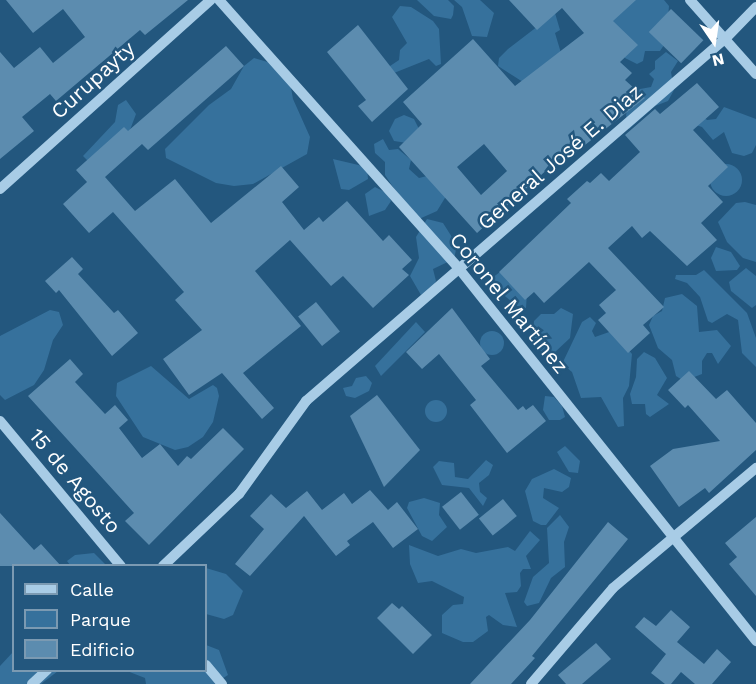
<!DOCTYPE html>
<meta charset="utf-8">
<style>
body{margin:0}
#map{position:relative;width:756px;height:684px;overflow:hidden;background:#23577e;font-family:"Work Sans",sans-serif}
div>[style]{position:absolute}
.green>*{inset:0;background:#36719c}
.round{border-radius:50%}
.building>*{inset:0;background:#5c8caf;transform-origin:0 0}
.minor>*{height:10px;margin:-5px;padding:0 5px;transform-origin:5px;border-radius:5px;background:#a8cce6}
span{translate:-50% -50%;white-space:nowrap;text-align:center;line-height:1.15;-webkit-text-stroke:5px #23577e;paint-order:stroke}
.street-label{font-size:21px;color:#fff}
.legend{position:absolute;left:12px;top:564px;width:195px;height:108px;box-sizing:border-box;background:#23577e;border:2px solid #7b9ab2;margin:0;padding:8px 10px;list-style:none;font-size:18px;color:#fff}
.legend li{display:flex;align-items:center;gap:12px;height:30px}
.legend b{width:30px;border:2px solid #7b9ab2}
.north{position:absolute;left:684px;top:12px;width:60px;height:60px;-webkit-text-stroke:4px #23577e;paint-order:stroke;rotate:167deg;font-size:16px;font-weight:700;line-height:24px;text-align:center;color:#fff}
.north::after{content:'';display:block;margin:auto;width:21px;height:27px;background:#fff;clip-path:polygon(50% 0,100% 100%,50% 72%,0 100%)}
</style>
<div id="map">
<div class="green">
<i style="clip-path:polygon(417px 0,448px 0,454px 6px,453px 15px,451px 19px,434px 16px)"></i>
<i style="clip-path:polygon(454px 0,480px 0,494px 13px,487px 37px,472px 36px,462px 7px)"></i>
<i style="clip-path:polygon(630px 0,664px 0,669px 6px,666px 42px,660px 51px,645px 51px,643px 61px,637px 64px,625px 58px,613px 22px,613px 15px)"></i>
<i style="clip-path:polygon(400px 6px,411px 7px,433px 21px,439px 29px,441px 64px,436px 66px,429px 59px,394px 73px,384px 70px,399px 60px,400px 50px,407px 43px,392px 17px)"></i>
<i style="clip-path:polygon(555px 13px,560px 30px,555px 33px,561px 53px,523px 82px,498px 66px,499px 58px,508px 49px)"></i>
<i style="clip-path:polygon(666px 52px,678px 61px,671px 72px,674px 90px,668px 101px,655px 106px,629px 129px,626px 115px,630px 99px,640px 89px,651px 87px,654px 79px,649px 74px,655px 69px,655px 61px)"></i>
<i style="clip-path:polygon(254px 58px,271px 63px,290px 82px,293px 99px,310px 137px,307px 154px,253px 184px,234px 186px,216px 183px,166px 158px,165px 149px,209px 105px,231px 89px,244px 66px)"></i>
<i style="clip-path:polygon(126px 100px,136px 114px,130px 130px,89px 162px,83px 156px,115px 122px,118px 105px)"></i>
<i style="clip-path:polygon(724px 107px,756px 119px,756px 145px,752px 153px,744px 156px,732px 153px,724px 132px,713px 140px,702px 127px,693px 124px,700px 113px,707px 120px,716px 119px)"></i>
<i style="clip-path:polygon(404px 115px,414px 119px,419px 129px,407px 143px,394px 141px,389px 131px,395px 119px)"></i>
<i style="clip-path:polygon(383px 139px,389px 150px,398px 149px,411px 160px,409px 169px,419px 178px,427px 176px,448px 193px,437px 211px,419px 219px,393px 187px,385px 175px,385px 162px,375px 153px,374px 144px)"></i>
<i style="clip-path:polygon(333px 159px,367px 167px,368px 179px,349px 190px,341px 189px)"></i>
<i class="round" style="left:710px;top:164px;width:32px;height:32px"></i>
<i style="clip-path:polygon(375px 187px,387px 193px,391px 201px,385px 210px,369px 216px,365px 194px)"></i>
<i style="clip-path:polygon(745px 202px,756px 205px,756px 262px,743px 258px,727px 242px,718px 222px,736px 203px)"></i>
<i style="clip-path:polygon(427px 219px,443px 223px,457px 245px,454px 259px,433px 269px,436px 281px,431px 290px,421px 295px,410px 276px,419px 258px,416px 237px)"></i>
<i style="clip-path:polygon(716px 247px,731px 252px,740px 266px,737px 270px,716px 271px,711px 258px)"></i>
<i style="clip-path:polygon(746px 268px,756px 276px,756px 305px,752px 308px,731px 291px,729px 282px)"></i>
<i style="clip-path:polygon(704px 270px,747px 313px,756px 338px,756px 367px,742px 353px,738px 320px,727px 314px,712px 323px,708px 321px,700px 297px,687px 283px,675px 279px,676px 275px,696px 275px)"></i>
<i style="clip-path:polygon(500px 272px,527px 293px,526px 308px,517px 306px,494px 287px,492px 278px)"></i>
<i style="clip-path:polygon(682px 294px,697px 306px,699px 332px,717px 330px,731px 346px,718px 364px,712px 353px,707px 353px,702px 361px,702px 374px,684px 381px,676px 376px,672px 360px,658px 348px,649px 325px,653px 316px,662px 311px,665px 298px)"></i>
<i style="clip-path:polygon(561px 308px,573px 314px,570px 338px,553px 354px,544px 355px,532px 340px,534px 321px,541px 314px,554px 314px)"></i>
<i style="clip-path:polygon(50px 310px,59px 312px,63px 325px,53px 340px,44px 370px,34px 385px,5px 400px,0 395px,0 336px)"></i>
<i style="clip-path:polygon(590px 317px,596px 323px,592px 331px,595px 337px,612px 331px,632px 354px,629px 386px,623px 398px,624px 426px,618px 427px,601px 397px,581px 398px,572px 372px,562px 364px,582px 322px)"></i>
<i style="clip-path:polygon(416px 322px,425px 332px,381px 376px,375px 366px)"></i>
<i class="round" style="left:480px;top:331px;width:24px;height:24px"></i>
<i style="clip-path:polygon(644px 352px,655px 358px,667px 378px,657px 395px,669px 404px,650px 417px,646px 414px,645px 404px,632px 404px,630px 394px,636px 377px,637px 359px)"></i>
<i style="clip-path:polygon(151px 366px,189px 399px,213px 385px,217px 388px,219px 396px,213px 422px,203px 437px,188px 447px,175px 450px,143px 437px,116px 396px,117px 383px)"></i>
<i style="clip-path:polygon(366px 376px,372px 383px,369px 391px,355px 398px,346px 396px,343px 388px,352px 386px,356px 378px)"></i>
<i style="clip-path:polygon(545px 396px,554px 397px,562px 406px,565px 417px,560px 420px,549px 420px,543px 410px)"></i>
<i class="round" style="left:425px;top:400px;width:22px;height:22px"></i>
<i style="clip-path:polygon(565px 446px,580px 461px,578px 473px,569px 472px,557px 452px)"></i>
<i style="clip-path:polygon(486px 460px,493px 465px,489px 475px,479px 483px,480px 492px,487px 498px,483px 506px,469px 488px,442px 485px,433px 467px,439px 461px,454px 463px,455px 477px,468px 479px)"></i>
<i style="clip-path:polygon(554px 469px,571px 478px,569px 487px,562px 492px,544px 488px,543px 498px,559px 508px,546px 525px,541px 525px,533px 521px,525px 491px,532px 479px)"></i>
<i style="clip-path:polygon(424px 498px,440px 503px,439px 515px,447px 527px,432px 541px,422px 536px,407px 508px,409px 502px)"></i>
<i style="clip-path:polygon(560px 515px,569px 527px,564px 542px,565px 567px,551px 578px,539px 603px,527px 606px,524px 602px,533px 577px,549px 563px,547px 528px)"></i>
<i style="clip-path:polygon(530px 531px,540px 540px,526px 556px,531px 569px,523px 569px,520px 573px,521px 586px,517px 592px,505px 593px,517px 627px,503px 625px,489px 615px,486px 617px,488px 631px,473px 642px,463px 642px,442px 633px,442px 615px,453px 605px,463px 604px,464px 597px,432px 581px,418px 583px,410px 564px,409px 545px,438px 556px,461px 549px,476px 553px,508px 547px,515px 551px)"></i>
<i style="clip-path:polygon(94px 553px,106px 565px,70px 565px,67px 561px,75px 555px)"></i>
<i style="clip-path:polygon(206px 568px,226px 574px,243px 591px,233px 615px,224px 619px,206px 614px)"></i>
<i style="clip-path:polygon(206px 645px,219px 650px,228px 675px,214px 684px,146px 684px,145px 678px,127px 671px,206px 670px)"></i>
<i style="clip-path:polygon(13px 652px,14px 670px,58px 671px,41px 684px,0 684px,0 666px)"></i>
</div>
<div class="building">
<i style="clip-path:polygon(6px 0,188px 0,145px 35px,140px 30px,56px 101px,50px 94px,22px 117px,34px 131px,0 159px,0 52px,14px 68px,40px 47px,53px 63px,85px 37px,63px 9px,33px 33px)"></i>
<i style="clip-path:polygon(evenodd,509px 0,636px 0,613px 21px,638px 45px,620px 62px,632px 73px,625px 80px,645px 98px,576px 152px,572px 147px,477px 233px,399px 147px,422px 124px,403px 102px,473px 39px,515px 86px,584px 33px,562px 8px,537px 30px,509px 0,484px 144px,507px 171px,481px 195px,457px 167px,484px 144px)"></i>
<i style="left:671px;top:9px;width:45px;height:32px;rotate:44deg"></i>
<i style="clip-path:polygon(358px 25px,408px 89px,372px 122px,358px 106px,366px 100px,327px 52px)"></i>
<i style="clip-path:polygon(226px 46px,244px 66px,148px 150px,142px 144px,105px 177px,135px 211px,175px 179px,211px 223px,281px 166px,299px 187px,282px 202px,304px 230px,319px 217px,323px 222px,347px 201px,383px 241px,389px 235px,412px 260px,402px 269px,409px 275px,373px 308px,343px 276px,331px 286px,290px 240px,255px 271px,301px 326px,243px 373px,274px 408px,262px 419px,222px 373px,189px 395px,163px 359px,202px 330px,175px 300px,184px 292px,113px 212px,89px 233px,63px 204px,87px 182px,76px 170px,124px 127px,128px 131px)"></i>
<i style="clip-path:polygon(697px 83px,719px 107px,693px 130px,728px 167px,708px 186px,723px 202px,701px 223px,717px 240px,687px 266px,650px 231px,642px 238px,632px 226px,608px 248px,664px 307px,643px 325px,650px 333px,628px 353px,598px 320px,606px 313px,599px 305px,616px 290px,589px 262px,544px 303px,534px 292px,525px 300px,499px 272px,571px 203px,567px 199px,587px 181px,590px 183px,601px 173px,609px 181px,640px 152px,625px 135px,655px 109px,660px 114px)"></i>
<i style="clip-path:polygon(72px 257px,83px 269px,78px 274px,114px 313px,118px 310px,138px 333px,112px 356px,59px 290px,56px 293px,45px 281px)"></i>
<i style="left:316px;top:302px;width:38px;height:23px;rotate:51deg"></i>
<i style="clip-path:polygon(452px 308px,490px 359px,481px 366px,518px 410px,523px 406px,526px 410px,533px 405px,546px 421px,507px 453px,470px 405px,476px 400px,439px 354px,422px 369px,406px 352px)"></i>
<i style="clip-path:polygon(70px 359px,83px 374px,75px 382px,105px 414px,115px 405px,128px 420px,119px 428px,142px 458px,160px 444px,178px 466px,187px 456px,191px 459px,223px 428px,244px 449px,149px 545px,125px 521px,134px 513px,28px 396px)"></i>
<i style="clip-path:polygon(689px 371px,716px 399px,727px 390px,756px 423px,756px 450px,709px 493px,705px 488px,679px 507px,650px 466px,673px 449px,720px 441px,688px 405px,685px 408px,668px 390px)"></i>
<i style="clip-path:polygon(377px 395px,420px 450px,384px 487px,350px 416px)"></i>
<i style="clip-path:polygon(370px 490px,388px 510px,397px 502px,418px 529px,393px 548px,373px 522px,347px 541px,350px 545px,336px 556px,304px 516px,250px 576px,235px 564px,264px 529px,250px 516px,271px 494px,286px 508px,307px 491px,322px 510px,344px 493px,352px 504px)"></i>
<i style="left:461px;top:492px;width:29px;height:24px;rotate:52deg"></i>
<i style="left:503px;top:499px;width:22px;height:31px;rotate:51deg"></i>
<i style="clip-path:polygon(0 513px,34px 550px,41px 544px,61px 566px,0 566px)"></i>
<i style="clip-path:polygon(756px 517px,756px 596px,729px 564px,737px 557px,725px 543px)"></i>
<i style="clip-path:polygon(608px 522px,628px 539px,532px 656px,535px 658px,511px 684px,470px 684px,530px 620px)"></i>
<i style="clip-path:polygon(392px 603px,399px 609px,402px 606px,432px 635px,413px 654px,377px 618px)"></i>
<i style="clip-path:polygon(671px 610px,690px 627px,677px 642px,704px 664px,717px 649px,731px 662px,712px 684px,695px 684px,681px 672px,671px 684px,665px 684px,651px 673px,666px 654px,635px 627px,644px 617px,656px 626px)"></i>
<i style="clip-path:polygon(596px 643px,611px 659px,582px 684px,566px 684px,558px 675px)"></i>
</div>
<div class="minor">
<i style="left:219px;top:0;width:362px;rotate:48.2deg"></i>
<i style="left:460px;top:270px;width:475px;rotate:51.4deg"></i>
<i style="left:690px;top:0;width:99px;rotate:48.3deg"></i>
<i style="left:0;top:189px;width:283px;rotate:-41.9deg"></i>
<i style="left:0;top:421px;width:189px;rotate:50.2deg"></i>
<i style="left:163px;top:566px;width:105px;rotate:-43.5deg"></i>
<i style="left:239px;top:494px;width:115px;rotate:-54.2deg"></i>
<i style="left:306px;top:401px;width:555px;rotate:-40.84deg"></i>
<i style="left:726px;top:38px;width:43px;rotate:-45.9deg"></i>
<i style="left:206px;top:665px;width:25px;rotate:50deg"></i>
<i style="left:32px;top:684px;width:21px;rotate:-43deg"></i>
<i style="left:531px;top:684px;width:126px;rotate:-49.5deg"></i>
<i style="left:613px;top:588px;width:187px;rotate:-40deg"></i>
</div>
<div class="street-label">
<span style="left:93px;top:80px;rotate:-42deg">Curupayty</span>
<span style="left:560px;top:157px;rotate:-41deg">General José E. Diaz</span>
<span style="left:509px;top:303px;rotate:51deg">Coronel Martínez</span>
<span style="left:75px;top:481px;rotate:50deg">15 de Agosto</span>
</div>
<ul class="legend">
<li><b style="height:8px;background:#a8cce6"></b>Calle</li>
<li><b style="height:16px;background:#36719c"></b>Parque</li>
<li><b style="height:16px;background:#5c8caf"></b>Edificio</li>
</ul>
<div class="north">N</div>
</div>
